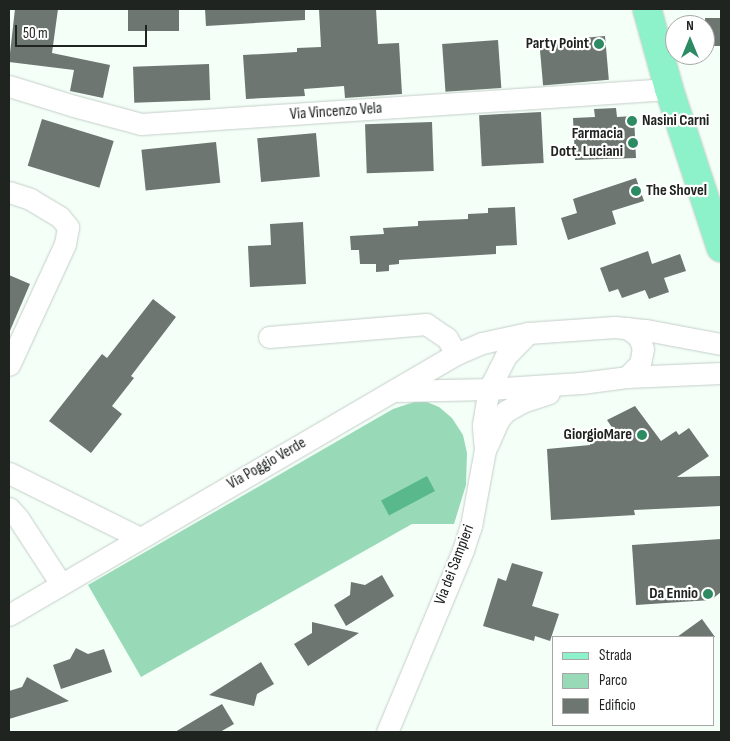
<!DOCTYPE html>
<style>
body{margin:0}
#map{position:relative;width:730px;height:741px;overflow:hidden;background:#f4fff8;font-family:"Sofia Sans Condensed",sans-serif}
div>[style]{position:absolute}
.green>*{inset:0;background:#98dab8}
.water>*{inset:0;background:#59b88c;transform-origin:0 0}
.building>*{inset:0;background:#6d7671;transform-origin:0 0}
.roads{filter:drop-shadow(0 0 1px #c4cfc9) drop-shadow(0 0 1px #c4cfc9)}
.minor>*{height:21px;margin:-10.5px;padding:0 10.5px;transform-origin:10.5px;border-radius:10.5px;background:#fff}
.major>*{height:28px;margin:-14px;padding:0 14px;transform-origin:14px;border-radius:14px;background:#8df1c9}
.dots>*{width:14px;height:14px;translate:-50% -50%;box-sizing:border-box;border:2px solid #fff;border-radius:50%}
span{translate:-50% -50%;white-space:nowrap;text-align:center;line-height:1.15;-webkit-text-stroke:4.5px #fff;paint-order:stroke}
.poi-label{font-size:16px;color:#202421;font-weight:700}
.right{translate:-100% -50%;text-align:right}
.left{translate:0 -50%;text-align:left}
.street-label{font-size:16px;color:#202421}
.frame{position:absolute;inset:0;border:10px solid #202421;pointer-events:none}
.legend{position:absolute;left:552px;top:636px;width:162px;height:90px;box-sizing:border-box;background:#fff;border:1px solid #a6a7a6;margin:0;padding:6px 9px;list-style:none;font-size:15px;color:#202421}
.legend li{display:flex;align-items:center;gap:10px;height:25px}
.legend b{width:25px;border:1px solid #a6a7a6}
.north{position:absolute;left:665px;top:15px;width:50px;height:50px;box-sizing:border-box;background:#fff;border:1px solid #a6a7a6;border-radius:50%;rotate:0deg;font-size:14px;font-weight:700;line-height:20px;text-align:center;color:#202421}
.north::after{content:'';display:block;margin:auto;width:18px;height:22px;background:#2c8b63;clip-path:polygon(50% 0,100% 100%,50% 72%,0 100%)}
.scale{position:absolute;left:15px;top:25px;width:132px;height:22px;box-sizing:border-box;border:2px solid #202421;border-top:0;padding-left:6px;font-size:15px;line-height:18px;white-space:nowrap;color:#202421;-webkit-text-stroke:4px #fff;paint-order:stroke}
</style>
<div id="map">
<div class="green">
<i style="clip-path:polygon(414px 402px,427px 402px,439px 407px,452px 418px,463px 435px,467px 453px,466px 485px,454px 524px,412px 524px,141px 677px,88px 585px,393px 409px)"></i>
</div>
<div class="water">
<i style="left:427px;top:476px;width:17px;height:52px;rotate:62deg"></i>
</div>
<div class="building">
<i style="clip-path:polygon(15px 9px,58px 9px,52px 53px,110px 65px,103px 98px,70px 91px,74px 70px,9px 62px)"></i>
<i style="left:128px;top:9px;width:51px;height:22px"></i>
<i style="clip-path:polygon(205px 9px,305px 9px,305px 20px,206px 26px)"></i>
<i style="clip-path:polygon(319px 9px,376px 9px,378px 44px,399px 43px,402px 94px,345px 98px,344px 86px,304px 89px,305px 96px,246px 99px,243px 55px,297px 52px,297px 48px,321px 47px)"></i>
<i style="left:721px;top:18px;width:28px;height:16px;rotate:90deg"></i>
<i style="left:605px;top:36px;width:44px;height:66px;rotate:85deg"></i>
<i style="left:498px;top:40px;width:48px;height:56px;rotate:86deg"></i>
<i style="left:209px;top:64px;width:36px;height:76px;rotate:88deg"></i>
<i style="clip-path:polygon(616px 108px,617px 117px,634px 116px,636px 158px,575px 160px,573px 118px,595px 117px,594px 109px)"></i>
<i style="left:541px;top:112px;width:51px;height:62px;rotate:87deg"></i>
<i style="left:42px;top:119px;width:75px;height:49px;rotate:17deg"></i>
<i style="left:432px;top:122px;width:49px;height:67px;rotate:88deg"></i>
<i style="left:316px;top:133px;width:44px;height:59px;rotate:85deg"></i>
<i style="left:216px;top:142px;width:41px;height:75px;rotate:84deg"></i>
<i style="clip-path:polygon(636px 178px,644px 201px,612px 211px,616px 224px,568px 240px,561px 218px,577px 213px,573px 199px)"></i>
<i style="clip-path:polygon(515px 207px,517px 245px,496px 246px,496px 254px,399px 260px,399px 264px,389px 265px,389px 271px,376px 272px,376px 264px,360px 264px,359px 250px,351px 250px,350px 236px,384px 234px,383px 228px,418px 226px,418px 221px,468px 219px,468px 214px,488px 213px,488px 208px)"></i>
<i style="clip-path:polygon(303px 222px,306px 284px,250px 287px,248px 246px,271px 245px,270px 224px)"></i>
<i style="clip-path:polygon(648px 251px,652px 264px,680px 254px,686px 271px,664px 278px,669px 292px,649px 299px,645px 290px,622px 298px,618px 289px,609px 292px,600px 268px)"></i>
<i style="clip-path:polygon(9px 275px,30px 284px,9px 333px)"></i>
<i style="clip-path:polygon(153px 299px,176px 317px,131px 376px,134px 378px,112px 406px,122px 414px,91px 453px,49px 421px,102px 354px,107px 358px)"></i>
<i style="clip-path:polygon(635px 406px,661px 441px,676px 431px,679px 435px,689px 428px,709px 456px,677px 477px,721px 476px,721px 506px,634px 510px,635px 515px,551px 520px,547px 449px,590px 445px,590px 440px,619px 438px,607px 420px)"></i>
<i style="clip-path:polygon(721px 539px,721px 592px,711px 600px,636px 605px,632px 545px)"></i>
<i style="clip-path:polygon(512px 563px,543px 572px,532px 606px,559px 614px,550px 641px,535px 636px,534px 641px,483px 626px,498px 578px,506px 581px)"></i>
<i style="clip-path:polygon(382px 575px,394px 596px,346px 626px,334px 605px,350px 595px,351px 582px,365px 585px)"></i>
<i style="clip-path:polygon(702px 619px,715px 637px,677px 637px)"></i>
<i style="clip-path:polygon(312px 622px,359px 633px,308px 666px,294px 644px,312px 633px)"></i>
<i style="clip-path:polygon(76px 648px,88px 654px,104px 649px,112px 672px,61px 689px,53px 665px,70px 659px)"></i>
<i style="clip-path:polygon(261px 662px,274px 684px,257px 694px,254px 706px,209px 695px)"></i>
<i style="clip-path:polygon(27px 677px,69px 701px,9px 719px,9px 691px,22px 687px)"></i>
<i style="clip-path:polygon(222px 704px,234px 724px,220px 732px,175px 732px)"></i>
</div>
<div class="roads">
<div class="minor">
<i style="left:9px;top:86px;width:68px;rotate:17.1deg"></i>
<i style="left:74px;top:106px;width:69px;rotate:15deg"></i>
<i style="left:141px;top:124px;width:529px;rotate:-3.79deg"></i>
<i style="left:9px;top:192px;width:22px;rotate:18deg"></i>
<i style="left:30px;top:199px;width:35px;rotate:31deg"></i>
<i style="left:60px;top:217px;width:13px;rotate:51deg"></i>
<i style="left:68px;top:227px;width:17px;rotate:100deg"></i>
<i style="left:65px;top:244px;width:133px;rotate:114.8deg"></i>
<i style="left:269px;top:337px;width:158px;rotate:-4.7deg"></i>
<i style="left:426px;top:324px;width:25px;rotate:34deg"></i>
<i style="left:447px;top:338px;width:18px;rotate:61deg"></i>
<i style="left:627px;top:377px;width:18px;rotate:-45deg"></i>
<i style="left:640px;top:364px;width:15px;rotate:-79deg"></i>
<i style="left:643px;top:349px;width:13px;rotate:-108deg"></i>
<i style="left:639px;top:337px;width:15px;rotate:-143deg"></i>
<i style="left:398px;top:391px;width:91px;rotate:-1.3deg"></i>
<i style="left:489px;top:389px;width:92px;rotate:-3.7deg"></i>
<i style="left:581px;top:383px;width:46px;rotate:-7.4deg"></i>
<i style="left:627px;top:377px;width:94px;rotate:-2.4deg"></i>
<i style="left:487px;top:446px;width:30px;rotate:-66deg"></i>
<i style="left:499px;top:419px;width:11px;rotate:-49deg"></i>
<i style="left:506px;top:411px;width:18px;rotate:-29deg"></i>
<i style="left:522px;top:402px;width:28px;rotate:-18deg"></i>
<i style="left:9px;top:473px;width:146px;rotate:26.4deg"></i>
<i style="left:9px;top:508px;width:13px;rotate:48deg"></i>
<i style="left:18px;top:518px;width:79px;rotate:56.9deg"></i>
<i style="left:9px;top:615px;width:518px;rotate:-30.28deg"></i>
<i style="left:456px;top:354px;width:28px;rotate:-23deg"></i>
<i style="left:482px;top:343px;width:47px;rotate:-12.3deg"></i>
<i style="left:528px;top:333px;width:87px;rotate:-3.9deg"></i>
<i style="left:615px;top:327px;width:31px;rotate:6deg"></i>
<i style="left:646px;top:330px;width:76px;rotate:10.6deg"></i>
<i style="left:387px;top:732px;width:197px;rotate:-67.3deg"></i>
<i style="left:463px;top:550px;width:25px;rotate:-72deg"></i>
<i style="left:471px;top:526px;width:77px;rotate:-79.6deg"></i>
<i style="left:485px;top:450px;width:25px;rotate:-95deg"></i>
<i style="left:483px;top:425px;width:36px;rotate:-81deg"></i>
<i style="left:489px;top:389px;width:36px;rotate:-63deg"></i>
<i style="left:505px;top:357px;width:33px;rotate:-46deg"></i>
</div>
<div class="major">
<i style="left:647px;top:9px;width:83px;rotate:74.6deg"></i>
<i style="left:669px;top:89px;width:167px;rotate:71.9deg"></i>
</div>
</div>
<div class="dots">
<i style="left:599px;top:44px;background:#2c8b63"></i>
<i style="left:632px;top:121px;background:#2c8b63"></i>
<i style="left:633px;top:143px;background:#2c8b63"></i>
<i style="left:636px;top:191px;background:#2c8b63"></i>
<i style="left:642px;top:435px;background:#2c8b63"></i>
<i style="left:708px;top:594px;background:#2c8b63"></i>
</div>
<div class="poi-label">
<span class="right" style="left:589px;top:44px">Party Point</span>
<span class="left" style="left:642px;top:121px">Nasini Carni</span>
<span class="right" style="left:623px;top:143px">Farmacia<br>Dott. Luciani</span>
<span class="left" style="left:646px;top:191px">The Shovel</span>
<span class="right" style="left:632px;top:435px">GiorgioMare</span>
<span class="right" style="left:698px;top:594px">Da Ennio</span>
</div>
<div class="street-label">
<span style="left:336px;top:112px;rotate:-4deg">Via Vincenzo Vela</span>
<span style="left:267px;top:464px;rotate:-30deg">Via Poggio Verde</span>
<span style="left:455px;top:565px;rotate:-69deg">Via dei Sampieri</span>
</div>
<div class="frame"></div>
<ul class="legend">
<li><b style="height:6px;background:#8df1c9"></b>Strada</li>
<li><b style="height:14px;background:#98dab8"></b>Parco</li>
<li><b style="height:14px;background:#6d7671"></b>Edificio</li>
</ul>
<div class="north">N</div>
<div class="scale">50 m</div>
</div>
